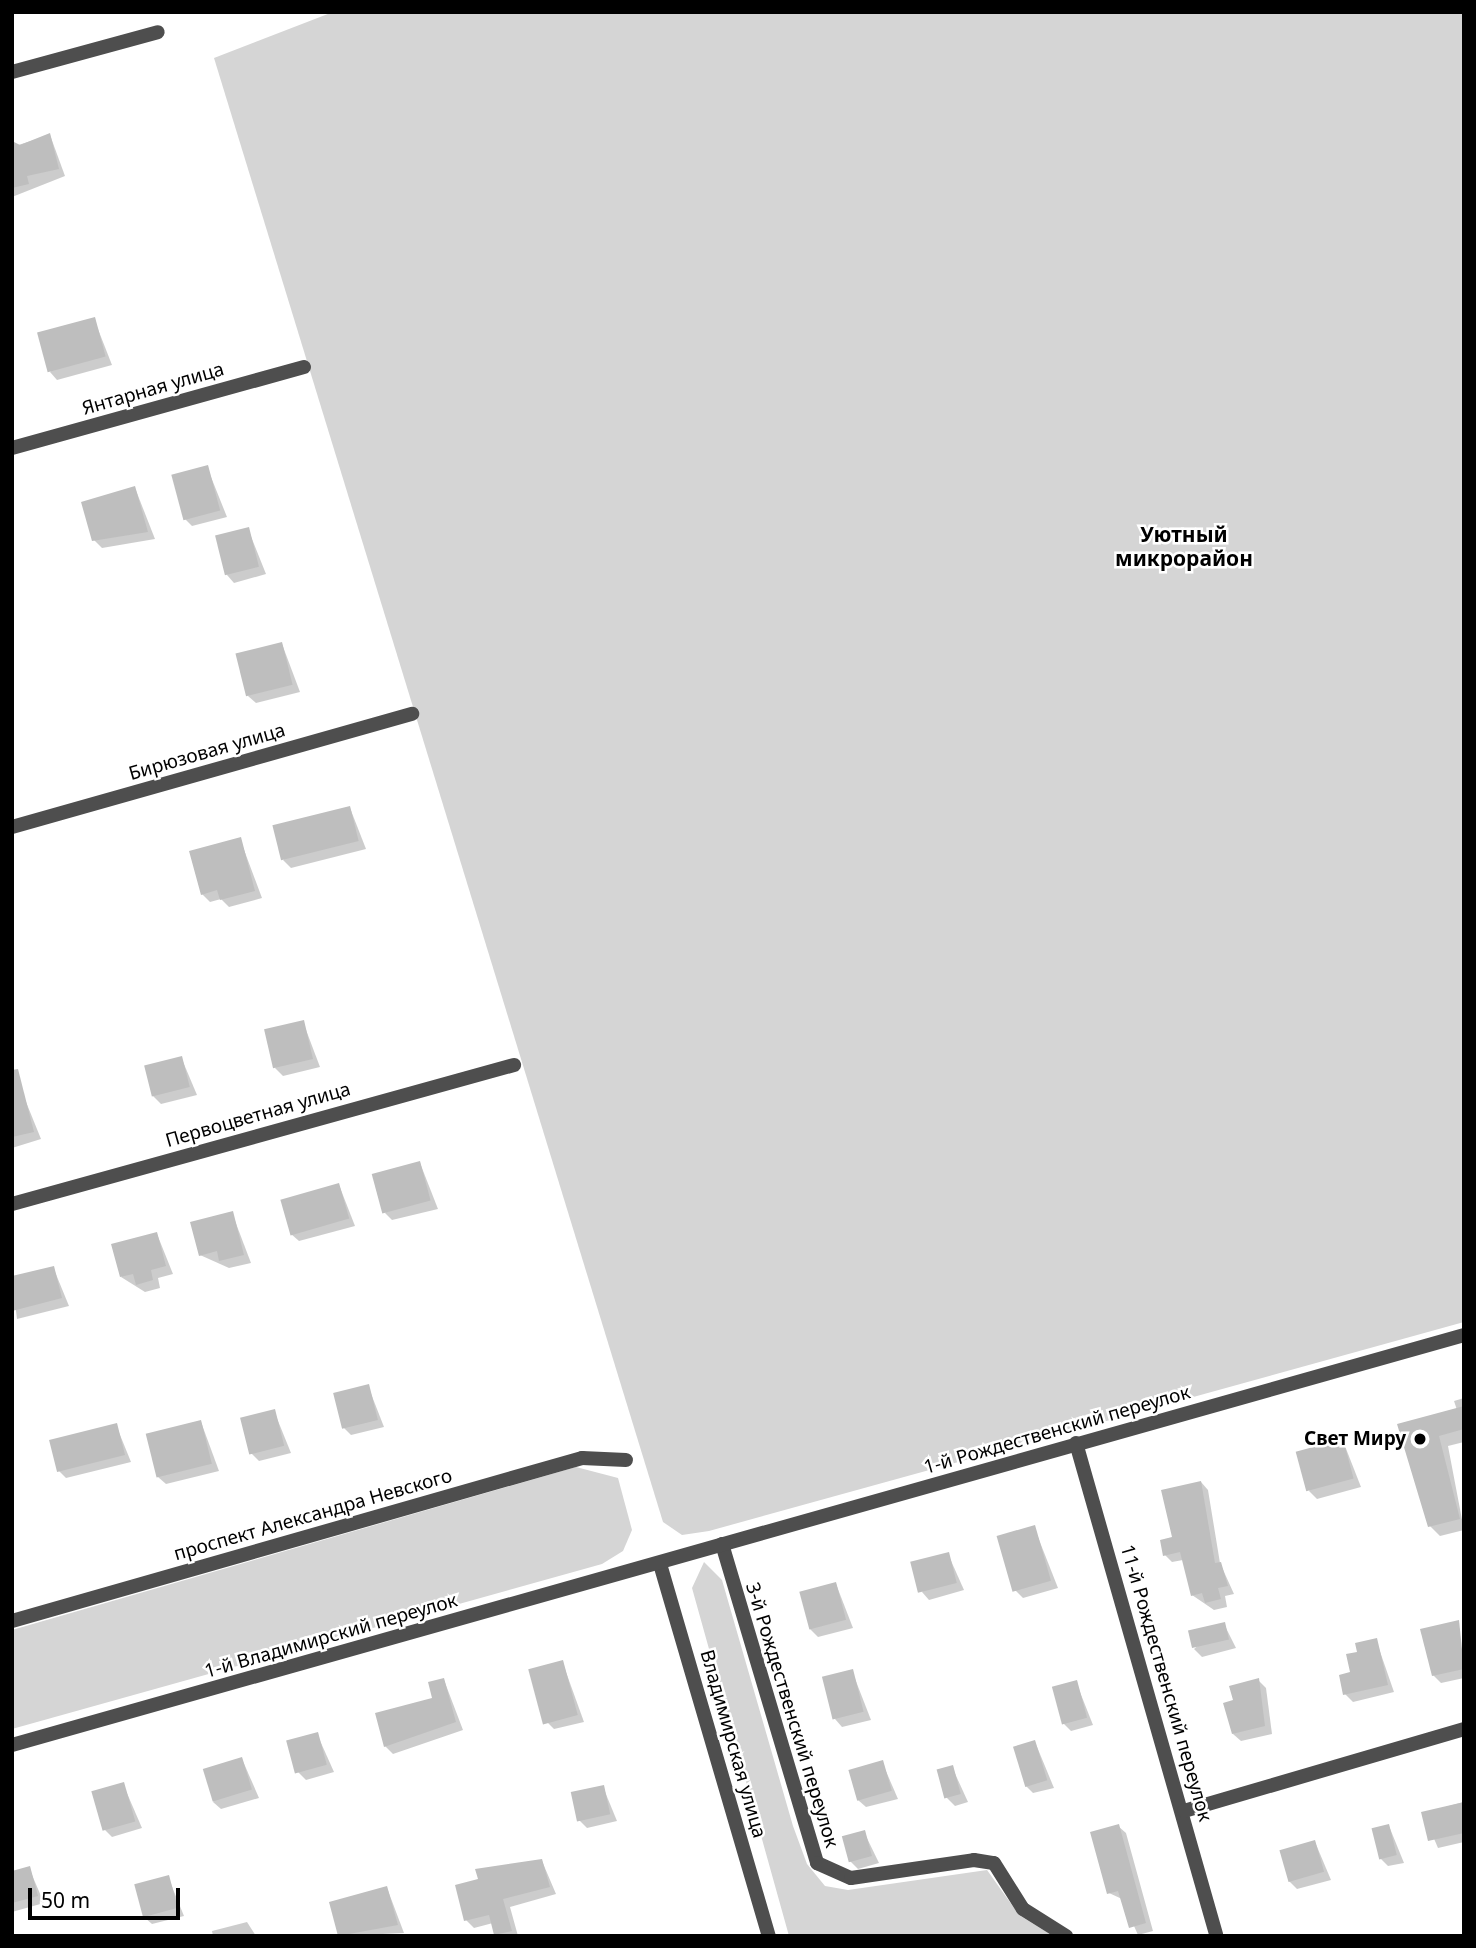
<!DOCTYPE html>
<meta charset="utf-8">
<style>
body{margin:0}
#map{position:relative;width:1476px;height:1948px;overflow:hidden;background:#fff;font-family:"Noto Sans",sans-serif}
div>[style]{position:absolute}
.green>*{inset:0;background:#d5d5d5}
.shadow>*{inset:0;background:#0003}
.building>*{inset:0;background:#bebebe;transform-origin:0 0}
.minor>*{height:14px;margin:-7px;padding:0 7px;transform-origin:7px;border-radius:7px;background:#4e4e4e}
.tertiary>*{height:14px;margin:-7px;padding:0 7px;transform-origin:7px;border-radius:7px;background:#4e4e4e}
.dots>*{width:19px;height:19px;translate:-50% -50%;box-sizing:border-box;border:4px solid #fff;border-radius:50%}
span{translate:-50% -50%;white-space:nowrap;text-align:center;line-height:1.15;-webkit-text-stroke:5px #fff;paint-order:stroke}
.street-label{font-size:19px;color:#000}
.poi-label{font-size:19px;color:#000;font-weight:700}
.right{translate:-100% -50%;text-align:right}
.neighbourhood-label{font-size:21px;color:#000;font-weight:700}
.frame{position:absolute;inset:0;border:14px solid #000;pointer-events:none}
.scale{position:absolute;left:28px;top:1888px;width:152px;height:32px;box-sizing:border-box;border:4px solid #000;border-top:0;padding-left:9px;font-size:21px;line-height:24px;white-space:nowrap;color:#000;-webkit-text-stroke:5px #fff;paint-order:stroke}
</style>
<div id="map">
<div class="green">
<i style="clip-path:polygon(333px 12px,1464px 12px,1464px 1322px,709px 1531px,682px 1535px,663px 1522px,214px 58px)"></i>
<i style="clip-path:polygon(576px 1467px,618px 1478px,632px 1530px,623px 1551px,602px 1564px,12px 1729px,12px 1630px)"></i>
<i style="clip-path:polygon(704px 1562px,722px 1580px,793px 1826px,807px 1864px,825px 1886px,848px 1890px,987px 1870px,1019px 1915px,1053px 1936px,789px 1936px,692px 1588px)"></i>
</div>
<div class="shadow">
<i style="clip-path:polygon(50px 135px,65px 176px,12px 197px,12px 147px)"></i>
<i style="clip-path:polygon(94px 319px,112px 365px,57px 380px,50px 372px)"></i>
<i style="clip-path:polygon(207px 467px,227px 517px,192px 526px,185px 519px)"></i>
<i style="clip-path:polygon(135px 488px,155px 539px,102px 548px,94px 540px)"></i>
<i style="clip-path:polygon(248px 529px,266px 574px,234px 583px,227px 575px)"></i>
<i style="clip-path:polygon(282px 644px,300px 692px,256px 703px,248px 696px)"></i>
<i style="clip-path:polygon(350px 808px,366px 849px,291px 868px,283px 860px)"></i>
<i style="clip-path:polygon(240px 839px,262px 898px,229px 907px,221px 899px,210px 902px,202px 894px)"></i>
<i style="clip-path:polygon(303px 1022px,320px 1067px,283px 1076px,275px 1068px)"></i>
<i style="clip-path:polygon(181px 1057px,197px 1095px,161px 1104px,153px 1096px)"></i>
<i style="clip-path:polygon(24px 1097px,41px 1139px,12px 1148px,12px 1100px)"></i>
<i style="clip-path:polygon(420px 1163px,438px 1209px,392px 1220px,385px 1213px)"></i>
<i style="clip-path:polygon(339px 1185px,355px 1226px,299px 1241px,291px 1234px)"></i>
<i style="clip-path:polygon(232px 1213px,251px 1263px,229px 1268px,200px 1255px)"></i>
<i style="clip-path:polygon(157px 1234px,173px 1274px,158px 1278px,160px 1288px,145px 1292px,121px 1277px)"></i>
<i style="clip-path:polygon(53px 1267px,69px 1306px,17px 1319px,12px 1278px)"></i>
<i style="clip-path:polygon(368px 1386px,384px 1427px,351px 1435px,343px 1427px)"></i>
<i style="clip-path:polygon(1464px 1398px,1464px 1442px,1448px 1446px,1464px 1530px,1440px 1536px,1430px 1526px,1399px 1425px,1457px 1410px,1454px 1401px)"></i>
<i style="clip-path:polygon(274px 1411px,291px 1453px,259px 1461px,251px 1453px)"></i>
<i style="clip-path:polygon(201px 1422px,219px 1471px,166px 1484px,158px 1477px)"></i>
<i style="clip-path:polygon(116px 1425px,131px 1462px,66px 1478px,59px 1471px)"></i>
<i style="clip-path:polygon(1343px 1441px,1361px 1487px,1317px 1499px,1309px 1491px)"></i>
<i style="clip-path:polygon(1201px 1482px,1208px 1490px,1220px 1563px,1234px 1594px,1225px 1596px,1227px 1607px,1214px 1610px,1192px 1595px,1183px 1560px,1172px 1562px,1165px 1555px)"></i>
<i style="clip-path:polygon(1034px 1527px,1058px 1588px,1023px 1598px,1015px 1590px)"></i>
<i style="clip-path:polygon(948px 1554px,964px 1590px,929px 1600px,922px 1592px)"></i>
<i style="clip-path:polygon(836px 1584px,853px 1628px,818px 1637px,810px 1629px)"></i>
<i style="clip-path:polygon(1458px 1622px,1464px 1678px,1441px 1683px,1433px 1675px)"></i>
<i style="clip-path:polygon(1224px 1624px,1236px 1648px,1202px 1657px,1194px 1649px)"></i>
<i style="clip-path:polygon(1376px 1640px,1394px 1692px,1353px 1702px,1345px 1694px,1359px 1653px)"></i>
<i style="clip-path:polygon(562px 1661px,584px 1722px,554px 1729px,547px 1722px)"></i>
<i style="clip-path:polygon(852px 1671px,871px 1720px,842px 1727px,835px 1719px)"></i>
<i style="clip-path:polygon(444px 1680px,463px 1730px,393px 1754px,385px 1746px,434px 1699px)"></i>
<i style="clip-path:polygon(1258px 1680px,1266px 1688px,1272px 1734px,1241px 1741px,1233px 1734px)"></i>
<i style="clip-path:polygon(1076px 1682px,1093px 1725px,1071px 1731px,1063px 1723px)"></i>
<i style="clip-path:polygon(317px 1734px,334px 1772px,306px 1780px,298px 1772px)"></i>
<i style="clip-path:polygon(1035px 1742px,1054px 1788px,1033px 1793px,1026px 1786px)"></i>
<i style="clip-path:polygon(242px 1759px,259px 1798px,221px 1809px,213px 1802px)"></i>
<i style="clip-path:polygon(882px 1762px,898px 1799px,866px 1807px,858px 1800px)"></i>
<i style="clip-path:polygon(952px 1767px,968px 1802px,955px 1806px,947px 1798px)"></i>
<i style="clip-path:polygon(123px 1784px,142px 1828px,112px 1837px,105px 1830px)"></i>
<i style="clip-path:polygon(603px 1787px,617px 1821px,587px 1828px,579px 1820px)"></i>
<i style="clip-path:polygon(1464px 1802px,1464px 1842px,1438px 1848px,1423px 1813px)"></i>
<i style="clip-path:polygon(1118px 1826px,1126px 1833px,1153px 1931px,1138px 1935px,1122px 1899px,1109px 1893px)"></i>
<i style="clip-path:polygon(1389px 1826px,1404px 1863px,1388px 1866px,1381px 1859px)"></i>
<i style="clip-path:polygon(864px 1832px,879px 1863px,858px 1869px,850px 1861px)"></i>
<i style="clip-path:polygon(1315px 1842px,1331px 1880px,1297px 1889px,1289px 1881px)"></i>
<i style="clip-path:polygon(542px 1861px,556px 1894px,510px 1907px,518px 1936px,497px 1936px,493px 1923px,474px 1928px,466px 1920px)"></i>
<i style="clip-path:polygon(29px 1868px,44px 1903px,12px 1912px,12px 1875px)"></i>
<i style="clip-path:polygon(168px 1877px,184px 1916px,152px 1924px,144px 1917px)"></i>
<i style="clip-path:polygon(387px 1888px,404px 1933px,340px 1936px,331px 1903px)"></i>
<i style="clip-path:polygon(247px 1922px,256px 1936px,213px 1936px,212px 1931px)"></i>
</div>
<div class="building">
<i style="clip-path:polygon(50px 133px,59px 169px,27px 176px,29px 184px,12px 188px,12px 141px,20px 145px)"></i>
<i style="left:95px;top:317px;width:41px;height:60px;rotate:75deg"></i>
<i style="left:208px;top:465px;width:47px;height:38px;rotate:75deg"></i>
<i style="clip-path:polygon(135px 486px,148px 532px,92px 541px,81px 502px)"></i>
<i style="left:249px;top:527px;width:41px;height:35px;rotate:76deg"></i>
<i style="left:282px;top:642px;width:44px;height:48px;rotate:76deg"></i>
<i style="left:350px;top:806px;width:36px;height:80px;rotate:76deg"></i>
<i style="clip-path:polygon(241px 837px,255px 891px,220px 900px,217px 890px,201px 895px,189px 851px)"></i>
<i style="left:304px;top:1020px;width:40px;height:41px;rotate:77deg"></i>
<i style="left:182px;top:1056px;width:32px;height:39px;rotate:76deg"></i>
<i style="clip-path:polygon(18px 1069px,34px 1132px,12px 1137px,12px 1070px)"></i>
<i style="left:420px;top:1161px;width:41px;height:50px;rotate:75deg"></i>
<i style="left:339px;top:1183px;width:37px;height:61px;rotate:74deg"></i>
<i style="clip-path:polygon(233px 1211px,244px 1255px,219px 1261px,217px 1251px,199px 1256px,190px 1222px)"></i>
<i style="clip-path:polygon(157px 1232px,166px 1266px,151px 1270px,153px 1280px,136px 1285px,133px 1274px,120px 1277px,111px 1244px)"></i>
<i style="clip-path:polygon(54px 1266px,62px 1298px,12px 1311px,12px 1276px)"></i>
<i style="left:369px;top:1384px;width:37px;height:37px;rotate:76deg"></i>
<i style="clip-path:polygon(1464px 1406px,1464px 1429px,1439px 1436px,1460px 1519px,1428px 1527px,1397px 1424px)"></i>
<i style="left:275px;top:1409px;width:38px;height:36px;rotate:76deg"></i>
<i style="left:201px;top:1420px;width:45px;height:57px;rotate:76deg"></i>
<i style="left:117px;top:1423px;width:33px;height:70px;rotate:76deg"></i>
<i style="left:1343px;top:1439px;width:41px;height:49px;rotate:75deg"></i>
<i style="clip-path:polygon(1201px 1481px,1215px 1563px,1221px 1562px,1228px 1586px,1218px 1588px,1221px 1599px,1205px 1603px,1202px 1593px,1191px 1596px,1180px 1552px,1163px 1556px,1160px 1540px,1172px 1537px,1161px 1490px)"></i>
<i style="left:1035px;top:1525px;width:58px;height:40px;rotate:74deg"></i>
<i style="left:949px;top:1552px;width:32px;height:40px;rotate:76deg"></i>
<i style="left:836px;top:1582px;width:39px;height:38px;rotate:75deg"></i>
<i style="clip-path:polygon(1459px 1620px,1464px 1669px,1432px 1676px,1420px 1629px)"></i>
<i style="left:1225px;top:1622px;width:18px;height:38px;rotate:77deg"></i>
<i style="clip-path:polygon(1377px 1638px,1388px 1685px,1343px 1695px,1339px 1675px,1350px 1672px,1346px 1654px,1357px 1652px,1355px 1643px)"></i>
<i style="left:563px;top:1660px;width:57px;height:36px;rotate:75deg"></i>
<i style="left:853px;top:1669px;width:44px;height:32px;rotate:76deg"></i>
<i style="clip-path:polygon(444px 1678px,456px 1722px,384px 1747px,375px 1713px,432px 1698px,428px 1682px)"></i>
<i style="clip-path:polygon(1259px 1678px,1265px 1726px,1232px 1734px,1223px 1703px,1233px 1700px,1229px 1686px)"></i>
<i style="left:1077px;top:1680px;width:39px;height:26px;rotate:75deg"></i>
<i style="left:318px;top:1732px;width:34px;height:33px;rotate:75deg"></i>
<i style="left:1035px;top:1740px;width:42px;height:23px;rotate:73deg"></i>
<i style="left:242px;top:1757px;width:34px;height:41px;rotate:73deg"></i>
<i style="left:883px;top:1760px;width:32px;height:36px;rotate:74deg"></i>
<i style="left:953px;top:1765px;width:30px;height:17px;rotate:75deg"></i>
<i style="left:124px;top:1782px;width:41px;height:34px;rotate:74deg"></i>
<i style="left:604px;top:1785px;width:30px;height:34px;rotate:78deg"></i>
<i style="clip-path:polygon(1464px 1802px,1464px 1833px,1428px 1841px,1421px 1812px)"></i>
<i style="clip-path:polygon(1119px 1824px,1146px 1923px,1129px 1928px,1118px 1891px,1107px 1894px,1090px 1832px)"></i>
<i style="left:1389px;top:1824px;width:32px;height:18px;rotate:76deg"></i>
<i style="left:865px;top:1830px;width:27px;height:24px;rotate:75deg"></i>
<i style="left:1315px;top:1840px;width:33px;height:37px;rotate:74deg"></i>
<i style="clip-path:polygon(542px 1859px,550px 1887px,503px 1899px,512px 1931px,494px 1935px,489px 1915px,464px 1921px,455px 1885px,478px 1879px,475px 1869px)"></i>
<i style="clip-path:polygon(30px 1866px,38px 1896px,12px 1903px,12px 1871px)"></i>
<i style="left:169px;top:1875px;width:34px;height:36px;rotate:75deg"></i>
<i style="clip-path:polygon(387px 1886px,398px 1925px,338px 1936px,329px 1902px)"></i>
</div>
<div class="minor">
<i style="left:12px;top:72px;width:151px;rotate:-15.3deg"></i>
<i style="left:12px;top:448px;width:303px;rotate:-15.5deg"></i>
<i style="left:12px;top:827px;width:416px;rotate:-15.8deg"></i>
<i style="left:12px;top:1204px;width:521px;rotate:-15.48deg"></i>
<i style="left:1076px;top:1443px;width:511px;rotate:74.09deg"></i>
<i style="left:722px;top:1544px;width:333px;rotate:73.4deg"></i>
<i style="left:817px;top:1863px;width:37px;rotate:24deg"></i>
<i style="left:851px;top:1878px;width:124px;rotate:-8.3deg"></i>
<i style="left:974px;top:1860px;width:20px;rotate:9deg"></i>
<i style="left:994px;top:1863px;width:54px;rotate:57.8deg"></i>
<i style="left:1023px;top:1909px;width:51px;rotate:32.1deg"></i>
<i style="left:660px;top:1564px;width:388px;rotate:73.7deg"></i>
<i style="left:12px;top:1621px;width:593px;rotate:-15.96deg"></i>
<i style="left:582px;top:1458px;width:44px;rotate:2.6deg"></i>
<i style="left:1184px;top:1811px;width:292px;rotate:-16.3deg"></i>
</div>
<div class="tertiary">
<i style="left:12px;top:1745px;width:1509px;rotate:-15.77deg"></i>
</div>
<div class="dots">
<i style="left:1420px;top:1439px;background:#000"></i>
</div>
<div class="street-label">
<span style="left:153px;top:389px;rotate:-16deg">Янтарная улица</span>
<span style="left:207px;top:752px;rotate:-16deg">Бирюзовая улица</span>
<span style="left:258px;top:1115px;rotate:-16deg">Первоцветная улица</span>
<span style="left:1057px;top:1430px;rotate:-16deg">1-й Рождественский переулок</span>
<span style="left:313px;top:1515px;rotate:-16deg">проспект Александра Невского</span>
<span style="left:331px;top:1636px;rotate:-16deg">1-й Владимирский переулок</span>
<span style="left:1166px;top:1683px;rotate:74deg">11-й Рождественский переулок</span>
<span style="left:792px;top:1715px;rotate:73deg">3-й Рождественский переулок</span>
<span style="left:733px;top:1744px;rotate:74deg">Владимирская улица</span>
</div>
<div class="poi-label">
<span class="right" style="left:1406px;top:1439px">Свет Миру</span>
</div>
<div class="neighbourhood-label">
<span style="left:1184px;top:546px">Уютный<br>микрорайон</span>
</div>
<div class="frame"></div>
<div class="scale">50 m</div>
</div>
